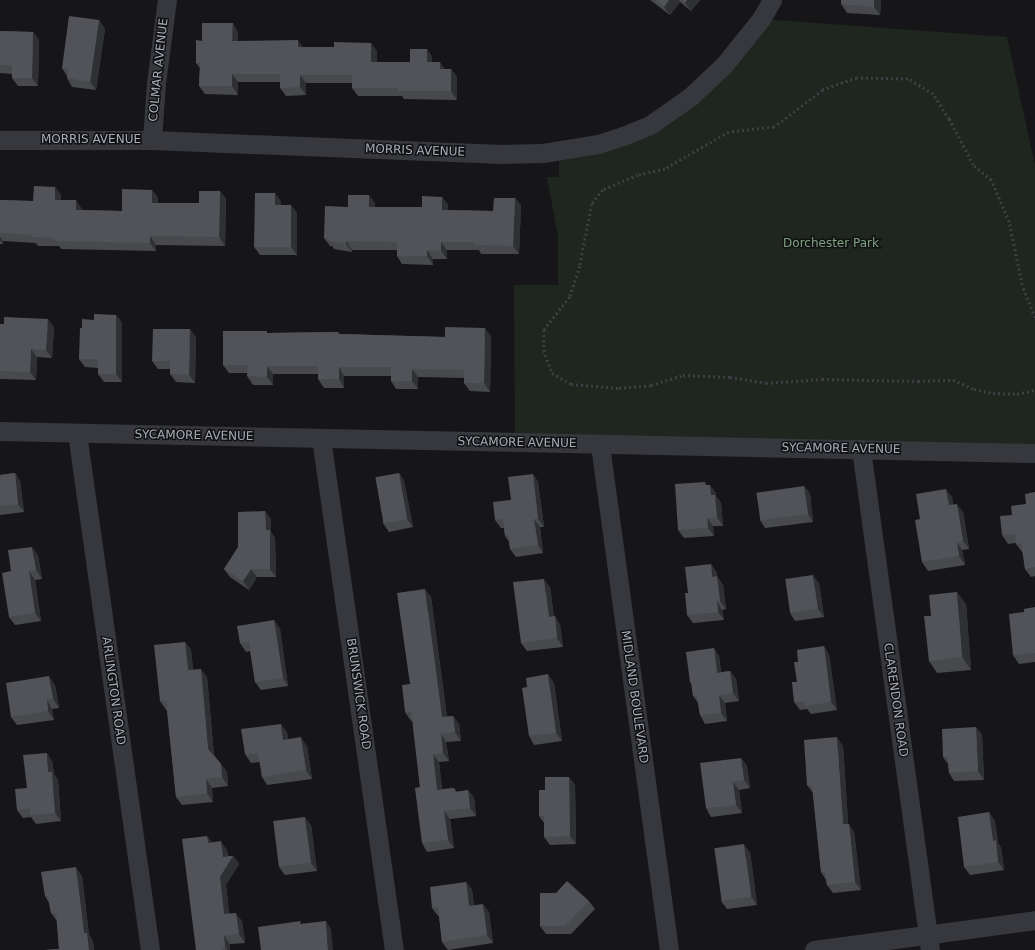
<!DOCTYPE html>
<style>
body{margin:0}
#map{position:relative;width:1035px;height:950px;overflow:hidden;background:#161618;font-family:"DejaVu Sans",sans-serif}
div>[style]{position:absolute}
.green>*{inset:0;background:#1e261f}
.path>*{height:2.5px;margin-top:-1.25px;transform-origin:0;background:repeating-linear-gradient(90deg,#3d3f44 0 2px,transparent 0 5px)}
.street>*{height:19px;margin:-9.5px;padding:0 9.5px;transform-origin:9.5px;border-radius:9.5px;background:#37383d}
.wall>*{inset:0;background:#47494d}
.shaded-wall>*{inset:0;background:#2f3033}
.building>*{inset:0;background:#525359;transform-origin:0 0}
span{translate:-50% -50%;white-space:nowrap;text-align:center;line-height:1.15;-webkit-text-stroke:3px #111113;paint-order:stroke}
.street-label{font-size:12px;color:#a8adb8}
.park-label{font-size:12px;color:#7fa381}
</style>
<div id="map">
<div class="green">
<i style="clip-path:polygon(761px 19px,1007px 37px,1035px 165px,1035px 453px,515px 443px,514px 285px,558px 285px,558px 237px,547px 177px,559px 177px,559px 150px,650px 125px)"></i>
</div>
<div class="path">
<i style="left:1035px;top:318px;width:35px;rotate:-112deg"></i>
<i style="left:1022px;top:285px;width:64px;rotate:-101.7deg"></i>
<i style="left:1009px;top:222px;width:46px;rotate:-113.2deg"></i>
<i style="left:991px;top:180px;width:23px;rotate:-140deg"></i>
<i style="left:973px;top:165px;width:52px;rotate:-117.6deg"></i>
<i style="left:949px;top:119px;width:30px;rotate:-123deg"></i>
<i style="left:933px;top:94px;width:29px;rotate:-149deg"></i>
<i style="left:908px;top:79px;width:51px;rotate:-178.9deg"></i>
<i style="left:857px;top:78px;width:36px;rotate:161deg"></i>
<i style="left:823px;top:90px;width:61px;rotate:142.9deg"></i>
<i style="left:774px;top:127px;width:45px;rotate:173.7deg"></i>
<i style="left:729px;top:132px;width:74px;rotate:150deg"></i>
<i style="left:665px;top:169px;width:28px;rotate:167deg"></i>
<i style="left:638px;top:175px;width:38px;rotate:157deg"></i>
<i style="left:603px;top:190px;width:18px;rotate:128deg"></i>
<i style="left:592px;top:204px;width:63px;rotate:101deg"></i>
<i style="left:580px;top:266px;width:33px;rotate:108deg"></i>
<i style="left:570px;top:297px;width:42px;rotate:128.2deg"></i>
<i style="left:544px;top:330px;width:20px;rotate:90deg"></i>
<i style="left:544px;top:350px;width:24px;rotate:71deg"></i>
<i style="left:552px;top:373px;width:22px;rotate:30deg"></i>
<i style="left:571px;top:384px;width:48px;rotate:4.8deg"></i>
<i style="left:619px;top:388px;width:32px;rotate:-5deg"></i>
<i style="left:651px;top:385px;width:34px;rotate:-17deg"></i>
<i style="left:683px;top:375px;width:47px;rotate:2.4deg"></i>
<i style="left:730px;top:377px;width:36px;rotate:9deg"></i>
<i style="left:766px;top:383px;width:56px;rotate:-4.1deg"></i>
<i style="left:822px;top:379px;width:96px;rotate:1.2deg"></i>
<i style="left:918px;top:381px;width:35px;rotate:-2deg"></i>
<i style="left:953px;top:380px;width:23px;rotate:23deg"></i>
<i style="left:974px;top:389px;width:19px;rotate:12deg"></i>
<i style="left:993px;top:393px;width:24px;rotate:2deg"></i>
<i style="left:1017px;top:394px;width:18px;rotate:-13deg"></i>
</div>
<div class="street">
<i style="left:0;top:140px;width:152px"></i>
<i style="left:152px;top:140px;width:350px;rotate:2.3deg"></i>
<i style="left:502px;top:154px;width:41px;rotate:-1.4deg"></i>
<i style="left:543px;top:153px;width:56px;rotate:-9.3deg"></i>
<i style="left:598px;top:144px;width:26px;rotate:-18deg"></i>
<i style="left:623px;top:136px;width:29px;rotate:-22deg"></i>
<i style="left:650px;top:125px;width:49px;rotate:-35deg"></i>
<i style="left:690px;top:97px;width:47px;rotate:-43.3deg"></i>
<i style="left:724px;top:65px;width:59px;rotate:-51.2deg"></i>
<i style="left:761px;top:19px;width:22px;rotate:-60deg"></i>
<i style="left:152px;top:140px;width:57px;rotate:-86deg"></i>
<i style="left:156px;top:83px;width:84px;rotate:-82.5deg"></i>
<i style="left:0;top:431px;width:1035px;rotate:1.22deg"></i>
<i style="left:77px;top:433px;width:522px;rotate:81.96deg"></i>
<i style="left:321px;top:438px;width:517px;rotate:81.89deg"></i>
<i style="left:600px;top:445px;width:510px;rotate:82.22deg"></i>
<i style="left:861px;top:449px;width:506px;rotate:82.16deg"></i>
<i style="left:814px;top:950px;width:223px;rotate:-7.7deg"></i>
</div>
<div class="wall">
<i style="clip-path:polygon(650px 0,700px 0,691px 11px,680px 2px,670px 15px)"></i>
<i style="clip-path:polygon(881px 0,880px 15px,847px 13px,841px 4px)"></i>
<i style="clip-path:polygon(99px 20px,105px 29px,96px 90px,72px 87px,67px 78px,67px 76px,62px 68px)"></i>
<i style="clip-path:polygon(0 31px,33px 32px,39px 40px,38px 86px,18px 86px,12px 78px,12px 74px,0 73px)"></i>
<i style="clip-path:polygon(238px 32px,238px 41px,302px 47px,377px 51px,377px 62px,410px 62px,427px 49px,432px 57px,432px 62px,440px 62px,444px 69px,451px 69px,457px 77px,457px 100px,404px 99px,402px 96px,358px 96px,352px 88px,352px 83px,306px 83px,306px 95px,286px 96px,280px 88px,280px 82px,238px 82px,238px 95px,205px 94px,199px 86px,200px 68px,196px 63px,202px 41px)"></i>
<i style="clip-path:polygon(55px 187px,61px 195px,61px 200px,82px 209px,82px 210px,122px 211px,152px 190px,158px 198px,158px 203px,199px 203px,220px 191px,226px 199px,225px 246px,156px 245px,156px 251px,61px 249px,59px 246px,38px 246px,36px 243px,3px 241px,3px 244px,0 244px,0 200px,33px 201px)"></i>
<i style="clip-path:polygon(442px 197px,448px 205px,448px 210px,493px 211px,515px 198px,521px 206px,519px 254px,481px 254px,479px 250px,447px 250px,447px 259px,433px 259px,433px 265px,402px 264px,397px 256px,397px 250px,352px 250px,352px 252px,334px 249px,332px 246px,330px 246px,324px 238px,348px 207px,375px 203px,375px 207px,422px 207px)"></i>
<i style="clip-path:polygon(281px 201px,281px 205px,297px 213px,297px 255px,260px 255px,254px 247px)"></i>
<i style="clip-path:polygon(116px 315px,122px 323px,122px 382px,104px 382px,98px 374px,98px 368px,85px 367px,79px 359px,82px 328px,94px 320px)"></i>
<i style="clip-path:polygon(0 324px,54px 327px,52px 358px,37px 357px,36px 380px,0 379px)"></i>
<i style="clip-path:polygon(338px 332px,340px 334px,445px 337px,491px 336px,490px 392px,470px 391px,464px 383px,464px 378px,418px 377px,418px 389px,396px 389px,391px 381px,391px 376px,344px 376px,344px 388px,324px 388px,318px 379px,318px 374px,273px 374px,273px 385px,253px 385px,247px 376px,248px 373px,229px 373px,223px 365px,268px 333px)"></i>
<i style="clip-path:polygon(196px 337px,195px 383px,176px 382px,170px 374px,170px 369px,158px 369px,152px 361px)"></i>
<i style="clip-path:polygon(15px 473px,20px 481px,24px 512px,0 515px,0 475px)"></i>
<i style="clip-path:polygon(399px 473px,404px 481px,413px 527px,389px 532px,383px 523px)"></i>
<i style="clip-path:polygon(533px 474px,538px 482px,544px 527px,540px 527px,543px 553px,516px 557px,510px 549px,509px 542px,505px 536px,504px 528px,501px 528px,495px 520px)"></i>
<i style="clip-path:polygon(707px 485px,716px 493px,716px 496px,721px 503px,723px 526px,713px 526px,714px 536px,684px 538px,678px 530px)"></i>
<i style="clip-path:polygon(804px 486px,810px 494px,813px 522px,765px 528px,760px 520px)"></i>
<i style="clip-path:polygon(1035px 492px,1035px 576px,1031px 577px,1025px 569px,1023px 552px,1022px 552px,1016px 544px,1016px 543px,1008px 544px,1002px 535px,1012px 515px,1026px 504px)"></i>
<i style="clip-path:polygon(952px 497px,953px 505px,963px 512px,969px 549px,962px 550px,965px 565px,928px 571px,922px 562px,920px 519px)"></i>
<i style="clip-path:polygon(265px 511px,271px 520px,271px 532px,275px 538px,276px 577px,257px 577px,249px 590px,230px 577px,224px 569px)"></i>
<i style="clip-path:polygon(38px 555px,42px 579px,35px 580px,41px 621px,15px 625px,9px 617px,11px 571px)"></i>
<i style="clip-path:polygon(711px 564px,717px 573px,717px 576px,723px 585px,726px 609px,722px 610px,724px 620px,693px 623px,687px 615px,688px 593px)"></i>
<i style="clip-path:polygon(819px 583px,824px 617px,795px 621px,790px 613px)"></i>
<i style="clip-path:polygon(550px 587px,554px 617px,555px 616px,560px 625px,563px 647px,527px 651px,521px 643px)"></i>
<i style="clip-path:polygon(431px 597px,447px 717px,453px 716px,459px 724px,461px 741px,446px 742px,449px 761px,439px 762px,442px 789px,454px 788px,457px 792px,468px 790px,474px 798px,476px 816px,450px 819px,454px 848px,427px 852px,422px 843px,420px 787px,413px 720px,411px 721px,405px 712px,410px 684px)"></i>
<i style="clip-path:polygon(966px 604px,971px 670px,937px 673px,929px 661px)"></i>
<i style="clip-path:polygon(1035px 607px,1035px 662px,1019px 664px,1013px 655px,1024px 612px)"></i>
<i style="clip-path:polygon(274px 620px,280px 629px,288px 686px,261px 690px,255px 682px,250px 651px,246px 652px,240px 643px)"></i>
<i style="clip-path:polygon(185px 642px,191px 650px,193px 670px,207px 677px,214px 755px,227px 772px,228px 786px,212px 788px,213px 802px,182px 805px,176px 797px,167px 710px,166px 710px,160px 701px)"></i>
<i style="clip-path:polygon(824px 646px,829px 655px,837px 710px,811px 714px,807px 709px,800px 710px,794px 702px,797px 682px,798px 662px)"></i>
<i style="clip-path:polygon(714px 648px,719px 656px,721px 672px,730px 671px,736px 679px,739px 701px,725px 703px,727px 721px,705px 724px,700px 715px,698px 703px,693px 696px,692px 685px,690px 682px)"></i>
<i style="clip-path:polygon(554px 683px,562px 741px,534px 745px,529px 736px)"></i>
<i style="clip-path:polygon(55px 685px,59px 708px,52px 709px,54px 720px,17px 725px,11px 717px)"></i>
<i style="clip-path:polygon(976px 727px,982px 735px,984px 780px,954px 781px,949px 773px,948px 764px,943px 757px)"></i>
<i style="clip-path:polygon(287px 732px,288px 739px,307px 746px,312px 779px,267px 785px,262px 777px,260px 762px,251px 763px,245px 754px)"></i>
<i style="clip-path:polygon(843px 746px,848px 824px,854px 832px,861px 890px,833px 893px,827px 885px,826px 880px,821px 872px,813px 793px,807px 785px)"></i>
<i style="clip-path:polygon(741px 758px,747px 766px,750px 788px,739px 790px,742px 813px,711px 817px,706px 808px)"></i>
<i style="clip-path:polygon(52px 761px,54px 774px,58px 780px,61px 821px,36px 824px,31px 817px,23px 818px,17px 810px,27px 788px)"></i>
<i style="clip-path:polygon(569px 777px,575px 785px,576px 844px,550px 845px,544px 837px,544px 823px,539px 816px,545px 790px)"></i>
<i style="clip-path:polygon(989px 812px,995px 821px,998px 843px,1001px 848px,1004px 870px,970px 875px,964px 867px)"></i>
<i style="clip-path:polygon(311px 825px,317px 871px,285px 875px,279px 867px)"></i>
<i style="clip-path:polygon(207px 836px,211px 842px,227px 850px,228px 856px,233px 856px,239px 864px,226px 885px,229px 913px,242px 921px,245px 943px,230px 944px,230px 950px,196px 950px)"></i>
<i style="clip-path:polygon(750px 852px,757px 905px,727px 909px,721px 901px)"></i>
<i style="clip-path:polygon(82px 876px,89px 935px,93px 941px,94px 950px,44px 950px,59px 949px,57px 921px,51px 913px,49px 903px,45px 896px)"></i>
<i style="clip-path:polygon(466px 882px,472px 890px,474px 905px,489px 912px,493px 943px,448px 950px,442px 942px,439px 916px,438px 916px,432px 908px)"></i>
<i style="clip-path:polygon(589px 901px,595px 909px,571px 934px,546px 934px,540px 926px)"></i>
</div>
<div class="shaded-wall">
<i style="clip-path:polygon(669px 0,679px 0,680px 2px,670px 15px,664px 7px)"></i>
<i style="clip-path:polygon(687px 0,700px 0,691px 11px,685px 3px)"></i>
<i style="clip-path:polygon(874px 0,881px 0,880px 15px,874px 7px)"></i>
<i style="clip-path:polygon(99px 20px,105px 29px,96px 90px,90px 82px)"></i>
<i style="clip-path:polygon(233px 23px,238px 32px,238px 49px,232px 41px)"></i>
<i style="clip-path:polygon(33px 32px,39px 40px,38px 86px,32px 78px)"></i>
<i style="clip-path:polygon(298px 40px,304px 49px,298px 47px)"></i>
<i style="clip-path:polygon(371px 43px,377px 51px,377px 70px,371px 62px)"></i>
<i style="clip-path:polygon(427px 49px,432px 57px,432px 71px,427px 62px)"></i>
<i style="clip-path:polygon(440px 62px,446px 71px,440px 69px)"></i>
<i style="clip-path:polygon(451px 69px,457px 77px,457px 100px,451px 91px)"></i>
<i style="clip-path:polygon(232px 74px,238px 82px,238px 95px,232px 86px)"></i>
<i style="clip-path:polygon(300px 75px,306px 83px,306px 95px,300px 87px)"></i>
<i style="clip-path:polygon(55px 187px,61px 195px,60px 208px,55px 200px)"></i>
<i style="clip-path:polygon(152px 190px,158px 198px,158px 211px,152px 203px)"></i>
<i style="clip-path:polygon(220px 191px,226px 199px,225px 246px,219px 237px)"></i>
<i style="clip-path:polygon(275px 193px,281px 201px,281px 213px,275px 205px)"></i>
<i style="clip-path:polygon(369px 195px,375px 203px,374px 215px,369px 207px)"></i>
<i style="clip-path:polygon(442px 197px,448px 205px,448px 218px,442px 210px)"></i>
<i style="clip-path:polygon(515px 198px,521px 206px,519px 254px,513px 246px)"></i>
<i style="clip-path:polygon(76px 200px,82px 209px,82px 218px,76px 210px)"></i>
<i style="clip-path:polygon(291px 205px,297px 213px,297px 255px,291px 247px)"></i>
<i style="clip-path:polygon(150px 236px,156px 245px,156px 251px,150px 243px)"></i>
<i style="clip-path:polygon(0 237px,3px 241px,3px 244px,0 240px)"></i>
<i style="clip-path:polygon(346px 241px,352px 250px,352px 252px,346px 244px)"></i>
<i style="clip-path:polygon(441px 242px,447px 250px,447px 259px,441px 251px)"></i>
<i style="clip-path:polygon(427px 250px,433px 259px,433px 265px,427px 256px)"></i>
<i style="clip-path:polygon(116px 315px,122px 323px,122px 382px,116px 374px)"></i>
<i style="clip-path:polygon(48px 319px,54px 327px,52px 358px,46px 350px)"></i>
<i style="clip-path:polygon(485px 328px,491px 336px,490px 392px,484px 383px)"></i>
<i style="clip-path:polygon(190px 329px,196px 337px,195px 383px,189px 375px)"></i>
<i style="clip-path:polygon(31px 349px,37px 357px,36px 380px,30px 372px)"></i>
<i style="clip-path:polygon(267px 366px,273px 374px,273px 385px,267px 377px)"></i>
<i style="clip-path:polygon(339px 367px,344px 376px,344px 388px,339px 379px)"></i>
<i style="clip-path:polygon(412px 369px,418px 377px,418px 389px,412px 381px)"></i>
<i style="clip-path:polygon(15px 473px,20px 481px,24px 512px,18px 504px)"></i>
<i style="clip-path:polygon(399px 473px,404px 481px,413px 527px,407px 519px)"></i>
<i style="clip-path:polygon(533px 474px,538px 482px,544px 527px,538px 519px)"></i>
<i style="clip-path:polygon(705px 482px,710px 489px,710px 485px,716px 493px,716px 496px,721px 503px,723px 526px,717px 517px,711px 495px,705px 485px)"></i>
<i style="clip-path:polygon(804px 486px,810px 494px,813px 522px,808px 514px)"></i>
<i style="clip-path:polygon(946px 489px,952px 497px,954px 514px,949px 505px)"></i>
<i style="clip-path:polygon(957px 504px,963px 512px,969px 549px,963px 541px)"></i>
<i style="clip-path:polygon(265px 511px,271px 520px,271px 532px,275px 538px,276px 577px,270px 569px,266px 530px)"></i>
<i style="clip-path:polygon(707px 518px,713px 526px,714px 536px,708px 528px)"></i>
<i style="clip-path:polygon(534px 519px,540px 527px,543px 553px,538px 545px)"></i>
<i style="clip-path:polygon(957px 542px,962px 550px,965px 565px,959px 556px)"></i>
<i style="clip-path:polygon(32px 547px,38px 555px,42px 579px,36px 570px)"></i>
<i style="clip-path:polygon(711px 564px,717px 573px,718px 585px,712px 577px)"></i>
<i style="clip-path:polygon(251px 569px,257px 577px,249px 590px,243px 581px)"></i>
<i style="clip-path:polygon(29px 571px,35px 580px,41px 621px,35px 613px)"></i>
<i style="clip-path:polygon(813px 575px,819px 583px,824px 617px,818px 609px)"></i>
<i style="clip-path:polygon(717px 576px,723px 585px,726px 609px,720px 601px)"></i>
<i style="clip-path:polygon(544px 579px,550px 587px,555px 625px,549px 617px)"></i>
<i style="clip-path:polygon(425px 589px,431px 597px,448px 726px,442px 717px)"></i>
<i style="clip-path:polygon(957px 592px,966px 604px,971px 670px,962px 657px)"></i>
<i style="clip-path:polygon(717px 601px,722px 610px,724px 620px,718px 612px)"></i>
<i style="clip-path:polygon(555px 616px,560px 625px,563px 647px,557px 638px)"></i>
<i style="clip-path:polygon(274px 620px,280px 629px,288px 686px,283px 678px)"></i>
<i style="clip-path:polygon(185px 642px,191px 650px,194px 678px,188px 670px)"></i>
<i style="clip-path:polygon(824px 646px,829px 655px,837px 710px,831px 702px)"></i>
<i style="clip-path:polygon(714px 648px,719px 656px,722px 681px,717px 673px)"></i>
<i style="clip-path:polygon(201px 669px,207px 677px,214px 757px,208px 749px)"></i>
<i style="clip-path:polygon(730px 671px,736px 679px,739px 701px,733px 693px)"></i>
<i style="clip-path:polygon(548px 674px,554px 683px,562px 741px,556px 733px)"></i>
<i style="clip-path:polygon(49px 676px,55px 685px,59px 708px,53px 699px)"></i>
<i style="clip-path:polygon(719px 695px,725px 703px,727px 721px,721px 713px)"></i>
<i style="clip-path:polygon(47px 700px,52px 709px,54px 720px,48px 711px)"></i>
<i style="clip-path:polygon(453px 716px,459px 724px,461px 741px,455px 732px)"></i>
<i style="clip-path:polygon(281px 724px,287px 732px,289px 748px,283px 740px)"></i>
<i style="clip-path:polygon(976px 727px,982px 735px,984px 780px,978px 771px)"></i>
<i style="clip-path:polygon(441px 734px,446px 742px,449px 761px,443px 753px)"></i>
<i style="clip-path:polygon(301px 737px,307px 746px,312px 779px,306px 770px)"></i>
<i style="clip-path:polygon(837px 737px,843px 746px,849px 833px,843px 824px)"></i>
<i style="clip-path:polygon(47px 753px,52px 761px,54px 774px,58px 780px,61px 821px,55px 813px,48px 772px)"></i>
<i style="clip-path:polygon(433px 754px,439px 762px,443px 798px,437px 790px)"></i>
<i style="clip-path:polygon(741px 758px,747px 766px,750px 788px,744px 780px)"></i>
<i style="clip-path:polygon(221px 764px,227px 772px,228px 786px,222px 777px)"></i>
<i style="clip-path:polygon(569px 777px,575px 785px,576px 844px,570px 836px)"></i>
<i style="clip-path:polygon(206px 779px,212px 788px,213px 802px,207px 793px)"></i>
<i style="clip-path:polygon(733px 782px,739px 790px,742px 813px,736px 805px)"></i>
<i style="clip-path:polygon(468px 790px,474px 798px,476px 816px,470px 808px)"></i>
<i style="clip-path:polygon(444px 811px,450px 819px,454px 848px,448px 840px)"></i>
<i style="clip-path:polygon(989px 812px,995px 821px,998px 843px,1001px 848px,1004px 870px,998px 862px,993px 841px)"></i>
<i style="clip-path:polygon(305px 817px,311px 825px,317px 871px,311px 863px)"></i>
<i style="clip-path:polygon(849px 824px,854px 832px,861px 890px,855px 882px)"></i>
<i style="clip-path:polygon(207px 836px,213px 844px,208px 843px)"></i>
<i style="clip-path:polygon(221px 841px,227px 850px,228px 863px,233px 856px,239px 864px,226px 885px,230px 922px,224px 914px,220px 877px,223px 857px)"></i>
<i style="clip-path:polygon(744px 844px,750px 852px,757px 905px,751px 897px)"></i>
<i style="clip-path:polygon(76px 867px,82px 876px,89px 935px,93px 941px,94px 950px,89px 950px,84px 933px)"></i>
<i style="clip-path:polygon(466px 882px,472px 890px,475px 914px,469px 906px)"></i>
<i style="clip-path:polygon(483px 904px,489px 912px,493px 943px,487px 935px)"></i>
<i style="clip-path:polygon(236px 913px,242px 921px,245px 943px,239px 934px)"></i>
<i style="clip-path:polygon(326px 921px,331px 929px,333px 950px,328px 950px)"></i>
<i style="clip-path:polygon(224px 936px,230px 944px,230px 950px,227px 950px,225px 947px)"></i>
</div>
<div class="building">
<i style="clip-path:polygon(655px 0,669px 0,664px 7px)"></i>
<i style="clip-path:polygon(682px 0,687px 0,685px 3px)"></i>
<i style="clip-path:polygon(841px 0,874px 0,874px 7px,841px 4px)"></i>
<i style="clip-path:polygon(69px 16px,99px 20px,90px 82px,67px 78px,68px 69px,62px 68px)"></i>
<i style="clip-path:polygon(202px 23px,233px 23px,232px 41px,298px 40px,298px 47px,334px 47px,334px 42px,371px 43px,371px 62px,410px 62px,410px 49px,427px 49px,427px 62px,440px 62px,440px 69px,451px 69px,451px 91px,398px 91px,398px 88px,352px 88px,352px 75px,300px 75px,300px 87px,280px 88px,280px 74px,232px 74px,232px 86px,199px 86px,200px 63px,196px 63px,196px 40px,202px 41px)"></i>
<i style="clip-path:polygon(0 31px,33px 32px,32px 78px,12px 78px,12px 65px,0 65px)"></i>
<i style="clip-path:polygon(34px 186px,55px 187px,55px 200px,76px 200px,76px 210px,122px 211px,122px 189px,152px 190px,152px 203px,199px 203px,199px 191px,220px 191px,219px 237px,150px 236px,150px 243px,55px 241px,55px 238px,32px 237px,33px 235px,0 233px,0 200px,33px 201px)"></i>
<i style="clip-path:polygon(255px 193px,275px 193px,275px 205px,291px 205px,291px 247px,254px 247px)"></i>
<i style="clip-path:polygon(348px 195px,369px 195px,369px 207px,422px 207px,422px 196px,442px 197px,442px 210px,493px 211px,494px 198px,515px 198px,513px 246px,475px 245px,475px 242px,441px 242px,441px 251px,427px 250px,427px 256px,397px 256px,397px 242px,346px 241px,346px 244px,329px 241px,329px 238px,324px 238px,325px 206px,348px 207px)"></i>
<i style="clip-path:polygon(94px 314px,116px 315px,116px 374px,98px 374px,98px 359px,79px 359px,80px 328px,82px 328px,82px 319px,94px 320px)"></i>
<i style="clip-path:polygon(4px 317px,48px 319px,46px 350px,31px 349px,30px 372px,0 371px,0 324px,4px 324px)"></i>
<i style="clip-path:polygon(445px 327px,485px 328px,484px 383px,464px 383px,464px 370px,412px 369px,412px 381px,391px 381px,391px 367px,339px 367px,339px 379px,318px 379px,318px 366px,267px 366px,267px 377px,247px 376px,248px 365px,223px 365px,223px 331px,267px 331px,267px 333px,338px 332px,338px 334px,445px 337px)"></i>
<i style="clip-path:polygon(153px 329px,190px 329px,189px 375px,170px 374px,170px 361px,152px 361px)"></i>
<i style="clip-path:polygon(15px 473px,18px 504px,0 506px,0 475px)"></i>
<i style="left:399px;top:473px;width:47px;height:24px;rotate:80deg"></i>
<i style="clip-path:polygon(533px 474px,538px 519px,534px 519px,538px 545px,510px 549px,509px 535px,505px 536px,503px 519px,495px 520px,493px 502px,511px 500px,508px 477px)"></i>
<i style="clip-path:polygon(705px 482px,705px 485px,710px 485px,711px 495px,715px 495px,717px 517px,707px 518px,708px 528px,678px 530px,675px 484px)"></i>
<i style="left:804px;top:486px;width:28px;height:48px;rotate:82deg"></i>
<i style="clip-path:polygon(946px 489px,949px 505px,957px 504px,963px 541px,957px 542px,959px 556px,922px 562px,915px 520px,920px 519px,916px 494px)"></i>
<i style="clip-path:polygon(1035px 492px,1035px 567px,1025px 569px,1021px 543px,1016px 544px,1015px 534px,1002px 535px,1000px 516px,1012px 515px,1011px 506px,1026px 504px,1025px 494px)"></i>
<i style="clip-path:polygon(265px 511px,266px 530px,270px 530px,270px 569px,251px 569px,243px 581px,224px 569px,238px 547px,238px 512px)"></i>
<i style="clip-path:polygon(32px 547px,36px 570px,29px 571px,35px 613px,9px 617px,2px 573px,11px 571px,8px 550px)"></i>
<i style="clip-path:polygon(711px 564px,712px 577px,717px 576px,720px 601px,717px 601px,718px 612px,687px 615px,685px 593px,688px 593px,685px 567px)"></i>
<i style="left:813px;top:575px;width:34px;height:28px;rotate:82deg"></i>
<i style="clip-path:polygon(544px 579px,549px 617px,555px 616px,557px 638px,521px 643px,513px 582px)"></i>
<i style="clip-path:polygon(425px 589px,442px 717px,453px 716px,455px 732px,441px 734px,443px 753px,433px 754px,437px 790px,454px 788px,455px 792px,468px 790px,470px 808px,444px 811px,448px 840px,422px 843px,415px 788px,420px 787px,411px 711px,405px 712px,402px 685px,410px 684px,397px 593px)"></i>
<i style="clip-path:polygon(957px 592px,962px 657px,929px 661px,924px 616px,931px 616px,929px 595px)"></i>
<i style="clip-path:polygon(1035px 607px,1035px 653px,1013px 655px,1009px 614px,1024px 612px,1024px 609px)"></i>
<i style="clip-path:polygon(274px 620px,283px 678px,255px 682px,249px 642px,240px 643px,237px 626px)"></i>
<i style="clip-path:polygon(185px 642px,188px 670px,201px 669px,208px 749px,221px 764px,222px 777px,206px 779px,207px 793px,176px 797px,166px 701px,160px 701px,154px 645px)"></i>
<i style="clip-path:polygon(824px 646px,831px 702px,805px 706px,804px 701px,794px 702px,792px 682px,797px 682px,794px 662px,798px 662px,797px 650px)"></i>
<i style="clip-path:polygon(714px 648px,717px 673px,730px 671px,733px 693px,719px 695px,721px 713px,700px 715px,697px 696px,693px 696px,691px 682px,690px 682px,686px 652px)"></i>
<i style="clip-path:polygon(548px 674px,556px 733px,529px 736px,522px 688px,527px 687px,526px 678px)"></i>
<i style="clip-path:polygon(49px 676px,53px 699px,47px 700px,48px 711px,11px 717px,6px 683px)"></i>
<i style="clip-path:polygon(281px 724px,283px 740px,301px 737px,306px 770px,262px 777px,258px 753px,245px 754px,241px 729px)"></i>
<i style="clip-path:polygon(976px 727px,978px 771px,949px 773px,948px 757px,943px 757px,942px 729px)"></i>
<i style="clip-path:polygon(837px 737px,843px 824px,849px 824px,855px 882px,827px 885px,825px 872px,821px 872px,812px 786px,807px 785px,804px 740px)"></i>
<i style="clip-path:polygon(47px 753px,48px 772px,52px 772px,55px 813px,30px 815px,30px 808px,17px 810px,15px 789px,27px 788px,23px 755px)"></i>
<i style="clip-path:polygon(741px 758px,744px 780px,733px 782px,736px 805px,706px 808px,700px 763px)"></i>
<i style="clip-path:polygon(545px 777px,569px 777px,570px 836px,544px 837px,544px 816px,539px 816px,539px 790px,545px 790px)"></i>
<i style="clip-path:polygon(989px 812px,993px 841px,996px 840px,998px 862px,964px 867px,958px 817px)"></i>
<i style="left:305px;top:817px;width:46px;height:32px;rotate:83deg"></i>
<i style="clip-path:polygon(207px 836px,208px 843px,221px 841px,223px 857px,233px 856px,220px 877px,224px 914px,236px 913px,239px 934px,224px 936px,225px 947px,222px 947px,222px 950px,196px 950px,182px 839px)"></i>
<i style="left:744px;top:844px;width:53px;height:30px;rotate:82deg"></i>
<i style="clip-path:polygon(76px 867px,84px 933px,87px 933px,89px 950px,44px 950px,59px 949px,56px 913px,51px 913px,48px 896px,45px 896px,41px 872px)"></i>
<i style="clip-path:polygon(567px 881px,589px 901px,565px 926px,540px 926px,540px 893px,556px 893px)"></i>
<i style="clip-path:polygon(466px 882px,469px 906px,483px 904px,487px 935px,442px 942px,438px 907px,432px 908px,430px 887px)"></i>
<i style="clip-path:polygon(301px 921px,300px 924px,326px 921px,328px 950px,261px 950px,258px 927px)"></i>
</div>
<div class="street-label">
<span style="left:159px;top:70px;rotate:-84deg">COLMAR AVENUE</span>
<span style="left:91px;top:140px">MORRIS AVENUE</span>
<span style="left:415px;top:151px;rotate:2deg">MORRIS AVENUE</span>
<span style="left:194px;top:436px;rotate:1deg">SYCAMORE AVENUE</span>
<span style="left:517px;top:443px;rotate:1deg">SYCAMORE AVENUE</span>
<span style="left:841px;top:449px;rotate:1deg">SYCAMORE AVENUE</span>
<span style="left:113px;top:691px;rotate:82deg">ARLINGTON ROAD</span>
<span style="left:358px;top:694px;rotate:82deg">BRUNSWICK ROAD</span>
<span style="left:634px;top:697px;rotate:82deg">MIDLAND BOULEVARD</span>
<span style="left:895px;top:700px;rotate:82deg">CLARENDON ROAD</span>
</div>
<div class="park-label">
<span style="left:831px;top:244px">Dorchester Park</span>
</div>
</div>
